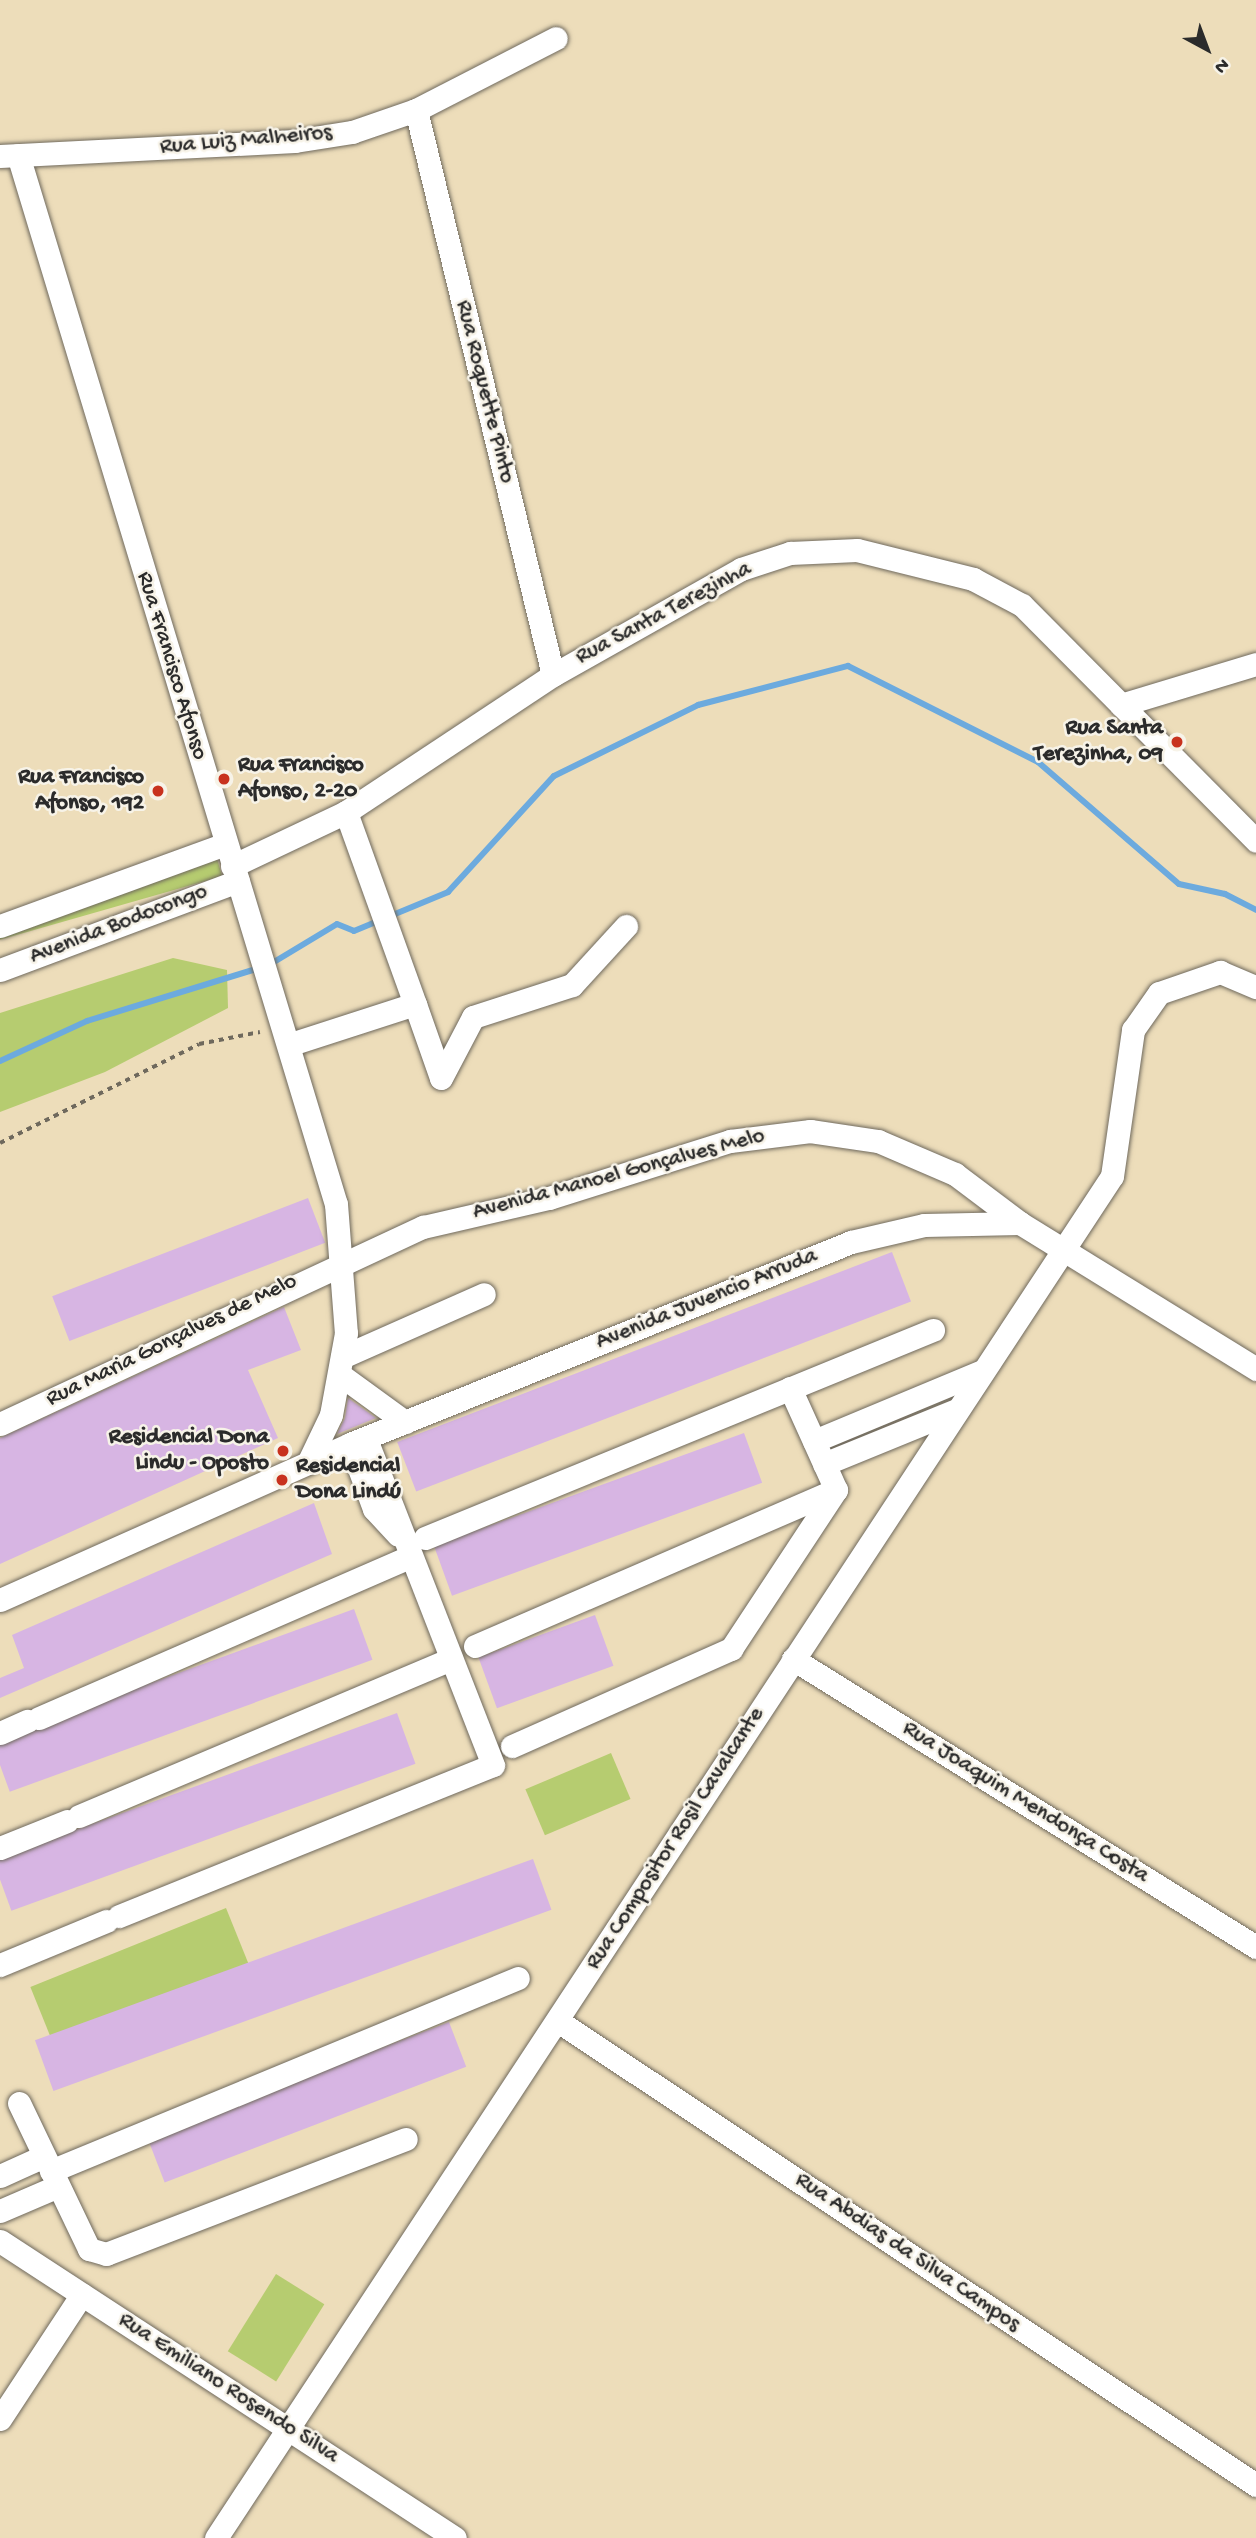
<!DOCTYPE html>
<meta charset="utf-8">
<style>
body{margin:0}
#map{position:relative;width:1256px;height:2538px;overflow:hidden;background:#edddba;font-family:"Gochi Hand",sans-serif}
div>[style]{position:absolute}
.green>*{inset:0;background:#b6cc70;transform-origin:0 0}
.stream>*{height:6px;margin:-3px;padding:0 3px;transform-origin:3px;border-radius:3px;background:#6caade}
.building>*{inset:0;background:#d7b5e3;transform-origin:0 0}
.path>*{height:3.5px;margin-top:-1.75px;transform-origin:0;background:repeating-linear-gradient(90deg,#6f695d 0 5px,transparent 0 10px)}
.roads{filter:drop-shadow(0 0 2px #6f695d) drop-shadow(0 0 2px #6f695d)}
.minor>*{height:23px;margin:-11.5px;padding:0 11.5px;transform-origin:11.5px;border-radius:11.5px;background:#fff}
.dots>*{width:19px;height:19px;translate:-50% -50%;box-sizing:border-box;border:4px solid #f7f3e8;border-radius:50%}
span{translate:-50% -50%;white-space:nowrap;text-align:center;line-height:1.15;-webkit-text-stroke:5px #f7f3e8;paint-order:stroke}
.street-label{font-size:23px;color:#2b2b2b}
.poi-label{font-size:23px;color:#2b2b2b;font-weight:700}
.right{translate:-100% -50%;text-align:right}
.left{translate:0 -50%;text-align:left}
.north{position:absolute;left:1172px;top:14px;width:70px;height:70px;-webkit-text-stroke:5px #f7f3e8;paint-order:stroke;rotate:139deg;font-size:19px;font-weight:700;line-height:28px;text-align:center;color:#2b2b2b}
.north::after{content:'';display:block;margin:auto;width:24px;height:32px;background:#2b2b2b;clip-path:polygon(50% 0,100% 100%,50% 72%,0 100%)}
</style>
<div id="map">
<div class="green">
<i style="left:216px;top:855px;width:22px;height:231px;rotate:74deg"></i>
<i style="clip-path:polygon(173px 958px,227px 970px,228px 1008px,105px 1072px,0 1112px,0 1013px)"></i>
<i style="left:611px;top:1753px;width:50px;height:93px;rotate:67deg"></i>
<i style="left:226px;top:1908px;width:62px;height:211px;rotate:68deg"></i>
<i style="left:276px;top:2274px;width:57px;height:91px;rotate:32deg"></i>
</div>
<div class="stream">
<i style="left:269px;top:965px;width:79px;rotate:-31.1deg"></i>
<i style="left:337px;top:924px;width:18px;rotate:22deg"></i>
<i style="left:354px;top:931px;width:102px;rotate:-22.5deg"></i>
<i style="left:448px;top:892px;width:157px;rotate:-47.6deg"></i>
<i style="left:554px;top:776px;width:161px;rotate:-26.2deg"></i>
<i style="left:698px;top:705px;width:155px;rotate:-14.6deg"></i>
<i style="left:848px;top:666px;width:213px;rotate:26.8deg"></i>
<i style="left:1038px;top:762px;width:186px;rotate:40.9deg"></i>
<i style="left:1179px;top:884px;width:47px;rotate:12.3deg"></i>
<i style="left:1225px;top:894px;width:35px;rotate:27deg"></i>
<i style="left:0;top:1061px;width:96px;rotate:-24.7deg"></i>
<i style="left:87px;top:1021px;width:180px;rotate:-17.1deg"></i>
</div>
<div class="building">
<i style="left:308px;top:1198px;width:48px;height:274px;rotate:69deg"></i>
<i style="left:892px;top:1252px;width:53px;height:530px;rotate:69deg"></i>
<i style="clip-path:polygon(284px 1307px,301px 1350px,248px 1370px,278px 1438px,0 1564px,0 1438px)"></i>
<i style="clip-path:polygon(348px 1398px,376px 1418px,337px 1434px,345px 1418px)"></i>
<i style="left:744px;top:1433px;width:53px;height:330px;rotate:70deg"></i>
<i style="clip-path:polygon(314px 1503px,332px 1554px,0 1698px,0 1678px,24px 1668px,12px 1635px)"></i>
<i style="left:354px;top:1609px;width:54px;height:386px;rotate:70deg"></i>
<i style="left:595px;top:1615px;width:54px;height:124px;rotate:70deg"></i>
<i style="left:397px;top:1713px;width:54px;height:430px;rotate:70deg"></i>
<i style="left:533px;top:1859px;width:54px;height:530px;rotate:70deg"></i>
<i style="left:449px;top:2022px;width:48px;height:323px;rotate:69deg"></i>
</div>
<div class="path">
<i style="left:0;top:1143px;width:222px;rotate:-26.4deg"></i>
<i style="left:199px;top:1044px;width:62px;rotate:-11.1deg"></i>
</div>
<div class="roads">
<div class="minor">
<i style="left:416px;top:110px;width:581px;rotate:76.37deg"></i>
<i style="left:18px;top:155px;width:1096px;rotate:73.14deg"></i>
<i style="left:336px;top:1204px;width:129px;rotate:85.6deg"></i>
<i style="left:346px;top:1333px;width:83px;rotate:100.4deg"></i>
<i style="left:331px;top:1415px;width:53px;rotate:115.6deg"></i>
<i style="left:0;top:156px;width:295px;rotate:-2.9deg"></i>
<i style="left:295px;top:141px;width:58px;rotate:-9deg"></i>
<i style="left:352px;top:132px;width:68px;rotate:-19deg"></i>
<i style="left:416px;top:110px;width:157px;rotate:-27.2deg"></i>
<i style="left:1121px;top:705px;width:141px;rotate:-16.9deg"></i>
<i style="left:232px;top:866px;width:126px;rotate:-25.3deg"></i>
<i style="left:346px;top:812px;width:248px;rotate:-33.5deg"></i>
<i style="left:553px;top:675px;width:216px;rotate:-29.4deg"></i>
<i style="left:741px;top:569px;width:52px;rotate:-18.1deg"></i>
<i style="left:790px;top:553px;width:67px;rotate:-2.6deg"></i>
<i style="left:857px;top:550px;width:120px;rotate:14deg"></i>
<i style="left:973px;top:579px;width:55px;rotate:28deg"></i>
<i style="left:1022px;top:605px;width:332px;rotate:45.2deg"></i>
<i style="left:0;top:926px;width:239px;rotate:-20deg"></i>
<i style="left:0;top:970px;width:254px;rotate:-20.5deg"></i>
<i style="left:415px;top:1004px;width:78px;rotate:70.6deg"></i>
<i style="left:441px;top:1078px;width:69px;rotate:-62.3deg"></i>
<i style="left:473px;top:1017px;width:104px;rotate:-17.9deg"></i>
<i style="left:572px;top:985px;width:80px;rotate:-47.5deg"></i>
<i style="left:291px;top:1044px;width:130px;rotate:-17.9deg"></i>
<i style="left:415px;top:1004px;width:204px;rotate:-109.8deg"></i>
<i style="left:342px;top:1357px;width:155px;rotate:-23.9deg"></i>
<i style="left:339px;top:1374px;width:82px;rotate:36deg"></i>
<i style="left:0;top:1424px;width:467px;rotate:-25deg"></i>
<i style="left:423px;top:1227px;width:129px;rotate:-13deg"></i>
<i style="left:549px;top:1198px;width:190px;rotate:-17.5deg"></i>
<i style="left:730px;top:1141px;width:81px;rotate:-7.1deg"></i>
<i style="left:810px;top:1131px;width:69px;rotate:8.4deg"></i>
<i style="left:878px;top:1141px;width:84px;rotate:23.2deg"></i>
<i style="left:955px;top:1174px;width:81px;rotate:37deg"></i>
<i style="left:1020px;top:1223px;width:278px;rotate:31.7deg"></i>
<i style="left:814px;top:1441px;width:180px;rotate:-22.6deg"></i>
<i style="left:350px;top:1444px;width:69px;rotate:69.7deg"></i>
<i style="left:374px;top:1509px;width:35px;rotate:47deg"></i>
<i style="left:824px;top:1464px;width:140px;rotate:-22.2deg"></i>
<i style="left:425px;top:1538px;width:549px;rotate:-22.27deg"></i>
<i style="left:0;top:1600px;width:383px;rotate:-24deg"></i>
<i style="left:350px;top:1444px;width:540px;rotate:-21.96deg"></i>
<i style="left:851px;top:1242px;width:75px;rotate:-13.1deg"></i>
<i style="left:924px;top:1225px;width:96px;rotate:-1.2deg"></i>
<i style="left:475px;top:1646px;width:393px;rotate:-23.4deg"></i>
<i style="left:793px;top:1659px;width:545px;rotate:31.88deg"></i>
<i style="left:39px;top:1718px;width:404px;rotate:-23.5deg"></i>
<i style="left:0;top:1733px;width:30px;rotate:-24deg"></i>
<i style="left:512px;top:1746px;width:240px;rotate:-23.9deg"></i>
<i style="left:731px;top:1649px;width:191px;rotate:-56.6deg"></i>
<i style="left:836px;top:1490px;width:112px;rotate:-114.3deg"></i>
<i style="left:79px;top:1816px;width:404px;rotate:-22.9deg"></i>
<i style="left:0;top:1848px;width:72px;rotate:-21.9deg"></i>
<i style="left:119px;top:1916px;width:403px;rotate:-22deg"></i>
<i style="left:493px;top:1765px;width:350px;rotate:-111.3deg"></i>
<i style="left:0;top:1965px;width:115px;rotate:-22.5deg"></i>
<i style="left:558px;top:2021px;width:838px;rotate:33.61deg"></i>
<i style="left:19px;top:2103px;width:162px;rotate:64.4deg"></i>
<i style="left:89px;top:2249px;width:18px;rotate:16deg"></i>
<i style="left:106px;top:2254px;width:321px;rotate:-21deg"></i>
<i style="left:51px;top:2171px;width:505px;rotate:-22.45deg"></i>
<i style="left:0;top:2176px;width:48px;rotate:-24.4deg"></i>
<i style="left:0;top:2211px;width:63px;rotate:-23.3deg"></i>
<i style="left:0;top:2241px;width:543px;rotate:33.13deg"></i>
<i style="left:0;top:2419px;width:149px;rotate:-56.7deg"></i>
<i style="left:216px;top:2538px;width:1630px;rotate:-56.66deg"></i>
<i style="left:1112px;top:1176px;width:148px;rotate:-81.8deg"></i>
<i style="left:1133px;top:1030px;width:45px;rotate:-54.9deg"></i>
<i style="left:1159px;top:993px;width:65px;rotate:-19deg"></i>
<i style="left:1220px;top:972px;width:39px;rotate:23deg"></i>
</div>
</div>
<div class="dots">
<i style="left:1177px;top:742px;background:#c8321e"></i>
<i style="left:224px;top:779px;background:#c8321e"></i>
<i style="left:158px;top:791px;background:#c8321e"></i>
<i style="left:283px;top:1451px;background:#c8321e"></i>
<i style="left:282px;top:1480px;background:#c8321e"></i>
</div>
<div class="street-label">
<span style="left:246px;top:141px;rotate:-5deg">Rua Luiz Malheiros</span>
<span style="left:484px;top:392px;rotate:76deg">Rua Roquette Pinto</span>
<span style="left:664px;top:614px;rotate:-28deg">Rua Santa Terezinha</span>
<span style="left:171px;top:666px;rotate:73deg">Rua Francisco Afonso</span>
<span style="left:119px;top:925px;rotate:-21deg">Avenida Bodocongo</span>
<span style="left:619px;top:1175px;rotate:-15deg">Avenida Manoel Gonçalves Melo</span>
<span style="left:707px;top:1300px;rotate:-22deg">Avenida Juvencio Arruda</span>
<span style="left:172px;top:1341px;rotate:-26deg">Rua Maria Gonçalves de Melo</span>
<span style="left:1025px;top:1803px;rotate:32deg">Rua Joaquim Mendonça Costa</span>
<span style="left:676px;top:1839px;rotate:-57deg">Rua Compositor Rosil Cavalcante</span>
<span style="left:907px;top:2253px;rotate:34deg">Rua Abdias da Silva Campos</span>
<span style="left:228px;top:2389px;rotate:33deg">Rua Emiliano Rosendo Silva</span>
</div>
<div class="poi-label">
<span class="right" style="left:1163px;top:742px">Rua Santa<br>Terezinha, 09</span>
<span class="left" style="left:238px;top:779px">Rua Francisco<br>Afonso, 2-20</span>
<span class="right" style="left:144px;top:791px">Rua Francisco<br>Afonso, 192</span>
<span class="right" style="left:269px;top:1451px">Residencial Dona<br>Lindu - Oposto</span>
<span class="left" style="left:296px;top:1480px">Residencial<br>Dona Lindú</span>
</div>
<div class="north">N</div>
</div>
